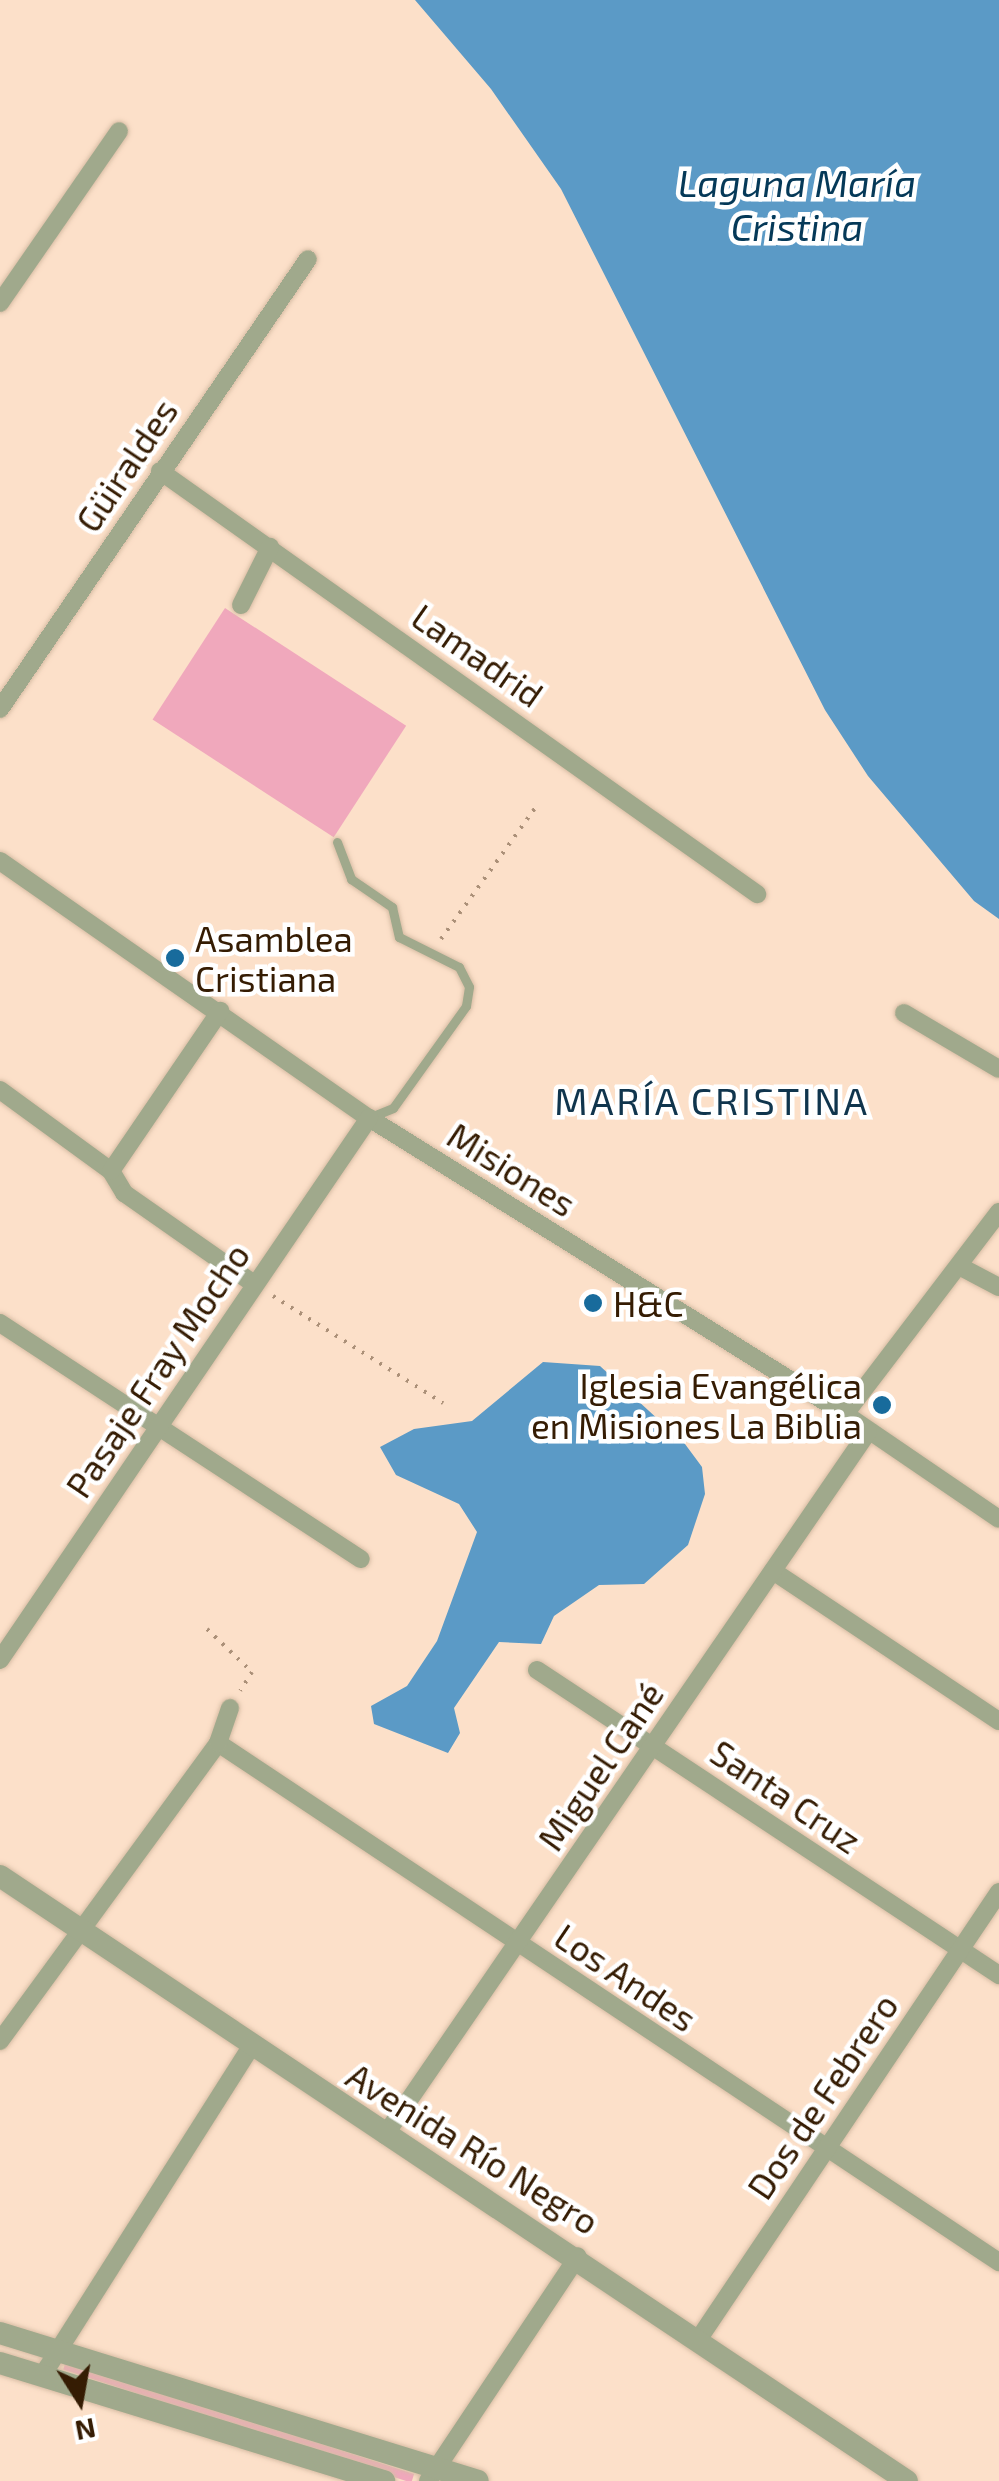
<!DOCTYPE html>
<meta charset="utf-8">
<style>
body{margin:0}
#map{position:relative;width:999px;height:2481px;overflow:hidden;background:#fce0c9;font-family:"Exo 2",sans-serif}
div>[style]{position:absolute}
.green>*{inset:0;background:#f0a8bc;transform-origin:0 0}
.water>*{inset:0;background:#5b9ac6}
.path>*{height:4px;margin-top:-2px;transform-origin:0;background:repeating-linear-gradient(90deg,#ab9078 0 2.5px,transparent 0 10.5px)}
.roads{filter:drop-shadow(0 0 2px #d8bda5) drop-shadow(0 0 2px #d8bda5)}
.service>*{height:9px;margin:-4.5px;padding:0 4.5px;transform-origin:4.5px;border-radius:4.5px;background:#a0a98c}
.minor>*{height:18px;margin:-9px;padding:0 9px;transform-origin:9px;border-radius:9px;background:#a0a98c}
.tertiary>*{height:22px;margin:-11px;padding:0 11px;transform-origin:11px;border-radius:11px;background:#a0a98c}
.dots>*{width:28px;height:28px;translate:-50% -50%;box-sizing:border-box;border:5px solid #fff;border-radius:50%}
span{translate:-50% -50%;white-space:nowrap;text-align:center;line-height:1.15;-webkit-text-stroke:9px #fff;paint-order:stroke}
.street-label{font-size:35px;color:#351c03}
.poi-label{font-size:35px;color:#351c03}
.left{translate:0 -50%;text-align:left}
.right{translate:-100% -50%;text-align:right}
.water-label{font-size:38px;color:#053958;font-style:italic}
.neighbourhood-label{font-size:38px;color:#10354d;letter-spacing:2.5px}
.north{position:absolute;left:30px;top:2351px;width:100px;height:100px;-webkit-text-stroke:8px #fff;paint-order:stroke;rotate:169deg;font-size:28px;font-weight:700;line-height:40px;text-align:center;color:#351c03}
.north::after{content:'';display:block;margin:auto;width:35px;height:45px;background:#351c03;clip-path:polygon(50% 0,100% 100%,50% 72%,0 100%)}
</style>
<div id="map">
<div class="green">
<i style="left:225px;top:608px;width:216px;height:133px;rotate:33deg"></i>
<i style="left:66px;top:2361px;width:366px;height:9px;rotate:18deg"></i>
</div>
<div class="water">
<i style="clip-path:polygon(415px 0,999px 0,999px 919px,974px 901px,868px 776px,825px 710px,561px 189px,491px 89px)"></i>
<i style="clip-path:polygon(543px 1362px,600px 1366px,685px 1444px,702px 1467px,705px 1494px,688px 1545px,644px 1584px,599px 1585px,554px 1616px,541px 1644px,499px 1642px,454px 1708px,460px 1733px,448px 1753px,374px 1724px,371px 1706px,407px 1686px,437px 1641px,477px 1532px,459px 1504px,396px 1475px,380px 1447px,414px 1429px,472px 1421px)"></i>
</div>
<div class="path">
<i style="left:441px;top:939px;width:163px;rotate:-54.3deg"></i>
<i style="left:273px;top:1296px;width:201px;rotate:32.2deg"></i>
<i style="left:207px;top:1629px;width:62px;rotate:43.7deg"></i>
<i style="left:252px;top:1672px;width:22px;rotate:122deg"></i>
</div>
<div class="roads">
<div class="service">
<i style="left:337px;top:842px;width:40px;rotate:69deg"></i>
<i style="left:351px;top:879px;width:50px;rotate:34.3deg"></i>
<i style="left:392px;top:907px;width:31px;rotate:77deg"></i>
<i style="left:399px;top:937px;width:67px;rotate:26.6deg"></i>
<i style="left:459px;top:967px;width:22px;rotate:63deg"></i>
<i style="left:469px;top:987px;width:19px;rotate:99deg"></i>
<i style="left:466px;top:1006px;width:125px;rotate:125.6deg"></i>
<i style="left:393px;top:1108px;width:24px;rotate:158deg"></i>
</div>
<div class="minor">
<i style="left:0;top:303px;width:209px;rotate:-55.3deg"></i>
<i style="left:160px;top:471px;width:732px;rotate:35.32deg"></i>
<i style="left:241px;top:605px;width:65px;rotate:-63.4deg"></i>
<i style="left:0;top:709px;width:545px;rotate:-55.61deg"></i>
<i style="left:0;top:861px;width:450px;rotate:34.9deg"></i>
<i style="left:369px;top:1118px;width:561px;rotate:31.88deg"></i>
<i style="left:845px;top:1414px;width:186px;rotate:34.3deg"></i>
<i style="left:904px;top:1013px;width:110px;rotate:30.5deg"></i>
<i style="left:0;top:1090px;width:137px;rotate:36.1deg"></i>
<i style="left:111px;top:1171px;width:26px;rotate:59deg"></i>
<i style="left:124px;top:1193px;width:159px;rotate:35deg"></i>
<i style="left:111px;top:1171px;width:194px;rotate:-55.7deg"></i>
<i style="left:959px;top:1266px;width:45px;rotate:27.7deg"></i>
<i style="left:0;top:1323px;width:431px;rotate:33.2deg"></i>
<i style="left:845px;top:1414px;width:254px;rotate:-52.7deg"></i>
<i style="left:773px;top:1571px;width:271px;rotate:33.6deg"></i>
<i style="left:0;top:1660px;width:656px;rotate:-55.75deg"></i>
<i style="left:537px;top:1670px;width:554px;rotate:33.43deg"></i>
<i style="left:218px;top:1743px;width:938px;rotate:33.61deg"></i>
<i style="left:0;top:2041px;width:369px;rotate:-53.8deg"></i>
<i style="left:218px;top:1743px;width:37px;rotate:-71deg"></i>
<i style="left:385px;top:2135px;width:853px;rotate:-55.51deg"></i>
<i style="left:700px;top:2337px;width:536px;rotate:-56.1deg"></i>
<i style="left:42px;top:2376px;width:390px;rotate:-57.6deg"></i>
<i style="left:428px;top:2481px;width:270px;rotate:-56.3deg"></i>
</div>
<div class="tertiary">
<i style="left:0;top:1876px;width:1090px;rotate:33.7deg"></i>
<i style="left:0;top:2333px;width:500px;rotate:17.2deg"></i>
<i style="left:0;top:2363px;width:402px;rotate:17.1deg"></i>
</div>
</div>
<div class="dots">
<i style="left:175px;top:958px;background:#186b9c"></i>
<i style="left:593px;top:1303px;background:#186b9c"></i>
<i style="left:882px;top:1405px;background:#186b9c"></i>
</div>
<div class="street-label">
<span style="left:126px;top:465px;rotate:-56deg">Güiraldes</span>
<span style="left:478px;top:655px;rotate:35deg">Lamadrid</span>
<span style="left:512px;top:1169px;rotate:32deg">Misiones</span>
<span style="left:157px;top:1370px;rotate:-56deg">Pasaje Fray Mocho</span>
<span style="left:600px;top:1766px;rotate:-56deg">Miguel Cané</span>
<span style="left:786px;top:1796px;rotate:34deg">Santa Cruz</span>
<span style="left:626px;top:1977px;rotate:34deg">Los Andes</span>
<span style="left:822px;top:2096px;rotate:-56deg">Dos de Febrero</span>
<span style="left:473px;top:2148px;rotate:32deg">Avenida Río Negro</span>
</div>
<div class="poi-label">
<span class="left" style="left:195px;top:958px">Asamblea<br>Cristiana</span>
<span class="left" style="left:613px;top:1303px">H&amp;C</span>
<span class="right" style="left:862px;top:1405px">Iglesia Evangélica<br>en Misiones La Biblia</span>
</div>
<div class="water-label">
<span style="left:797px;top:205px">Laguna María<br>Cristina</span>
</div>
<div class="neighbourhood-label">
<span style="left:712px;top:1101px">MARÍA CRISTINA</span>
</div>
<div class="north">N</div>
</div>
